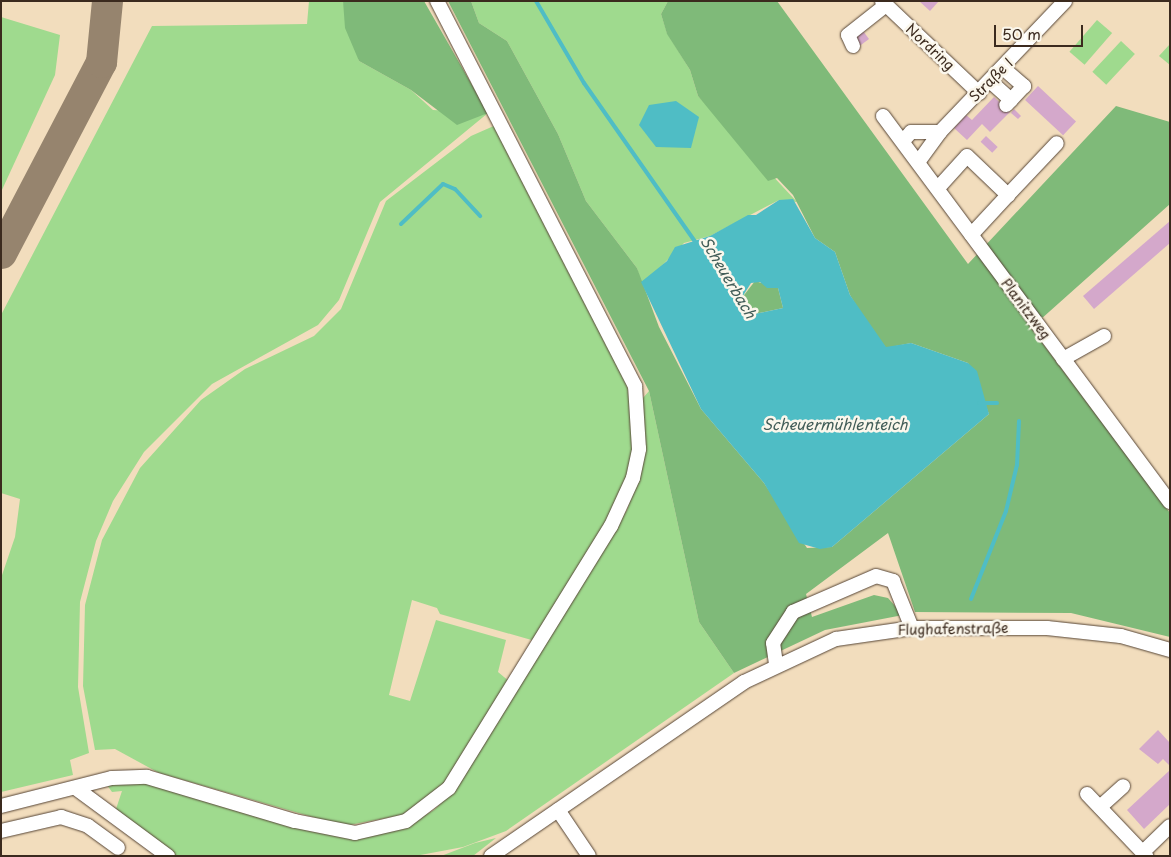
<!DOCTYPE html>
<meta charset="utf-8">
<style>
body{margin:0}
#map{position:relative;width:1171px;height:857px;overflow:hidden;background:#f2ddbd;font-family:"Playpen Sans",sans-serif}
div>[style]{position:absolute}
.green>*{inset:0;background:#9fda8e;transform-origin:0 0}
.forest>*{inset:0;background:#7fba79}
.water>*{inset:0;background:#4fbdc5}
.stream>*{height:4px;margin:-2px;padding:0 2px;transform-origin:2px;border-radius:2px;background:#4fbdc5}
.taxiway>*{height:31px;margin:-15.5px;padding:0 15.5px;transform-origin:15.5px;border-radius:15.5px;background:#96846e}
.building>*{inset:0;background:#d4a8cb;transform-origin:0 0}
.roads{filter:drop-shadow(0 0 1px #564536) drop-shadow(0 0 1px #564536)}
.minor>*{height:14px;margin:-7px;padding:0 7px;transform-origin:7px;border-radius:7px;background:#fff}
span{translate:-50% -50%;white-space:nowrap;text-align:center;line-height:1.15;-webkit-text-stroke:5px #fbf7ec;paint-order:stroke}
.street-label{font-size:14px;color:#3b2a1e}
.water-label{font-size:15px;color:#425d58;font-style:italic}
.frame{position:absolute;inset:0;border:2px solid #3b2a1e;pointer-events:none}
.scale{position:absolute;left:994px;top:25px;width:89px;height:22px;box-sizing:border-box;border:2px solid #3b2a1e;border-top:0;padding-left:6px;font-size:15px;line-height:18px;white-space:nowrap;color:#3b2a1e;-webkit-text-stroke:4px #fbf7ec;paint-order:stroke}
</style>
<div id="map">
<div class="green">
<i style="clip-path:polygon(309px 1px,343px 1px,359px 61px,411px 90px,433px 110px,488px 113px,380px 202px,339px 300px,318px 325px,212px 384px,144px 452px,113px 501px,96px 541px,80px 602px,78px 687px,89px 753px,70px 760px,73px 775px,1px 792px,1px 578px,15px 537px,20px 499px,1px 493px,1px 315px,152px 26px,307px 24px)"></i>
<i style="clip-path:polygon(471px 1px,668px 1px,661px 14px,667px 33px,690px 70px,698px 96px,797px 202px,779px 200px,710px 236px,684px 243px,642px 286px,637px 268px,586px 201px,558px 134px,507px 41px,479px 23px)"></i>
<i style="clip-path:polygon(1px 17px,60px 35px,55px 75px,1px 192px)"></i>
<i style="left:1097px;top:20px;width:20px;height:42px;rotate:41deg"></i>
<i style="left:1121px;top:41px;width:19px;height:42px;rotate:43deg"></i>
<i style="clip-path:polygon(1170px 44px,1170px 65px,1159px 56px)"></i>
<i style="clip-path:polygon(496px 125px,627px 384px,634px 427px,632px 460px,615px 507px,535px 641px,440px 614px,437px 608px,412px 600px,389px 695px,410px 701px,436px 620px,506px 640px,498px 672px,510px 682px,446px 781px,407px 814px,344px 826px,159px 773px,115px 749px,95px 750px,83px 686px,85px 605px,102px 540px,140px 468px,201px 400px,245px 369px,314px 336px,341px 309px,386px 201px,471px 136px)"></i>
<i style="clip-path:polygon(649px 391px,699px 622px,734px 673px,506px 831px,463px 847px,415px 856px,176px 856px,116px 809px,122px 791px,112px 792px,107px 785px,145px 783px,309px 831px,357px 838px,403px 828px,434px 810px,451px 793px,627px 510px,643px 462px,643px 398px)"></i>
<i style="clip-path:polygon(496px 838px,473px 856px,441px 856px,475px 843px)"></i>
</div>
<div class="forest">
<i style="clip-path:polygon(343px 1px,424px 1px,488px 113px,457px 125px,411px 90px,359px 61px,345px 28px)"></i>
<i style="clip-path:polygon(448px 1px,471px 1px,479px 23px,507px 41px,558px 134px,586px 201px,637px 268px,659px 327px,701px 409px,764px 483px,807px 548px,832px 547px,989px 414px,968px 363px,911px 343px,886px 348px,866px 322px,850px 295px,835px 252px,815px 238px,793px 195px,777px 178px,768px 181px,698px 96px,690px 70px,667px 34px,661px 14px,668px 1px,777px 1px,968px 264px,1116px 106px,1170px 122px,1170px 204px,1031px 328px,1170px 513px,1170px 637px,1071px 613px,915px 612px,888px 533px,806px 594px,812px 617px,874px 595px,888px 598px,903px 615px,825px 630px,734px 673px,699px 622px,649px 391px)"></i>
<i style="clip-path:polygon(755px 281px,778px 288px,783px 308px,750px 315px,741px 299px)"></i>
</div>
<div class="water">
<i style="clip-path:polygon(676px 101px,699px 117px,691px 148px,656px 147px,639px 125px,649px 105px)"></i>
<i style="clip-path:polygon(evenodd,793px 199px,815px 238px,835px 252px,850px 295px,886px 347px,911px 343px,968px 363px,977px 371px,989px 414px,832px 547px,820px 549px,799px 543px,764px 483px,701px 409px,641px 282px,667px 261px,675px 247px,710px 236px,748px 215px,756px 215px,779px 200px,793px 199px,760px 282px,767px 288px,778px 288px,783px 308px,750px 315px,741px 299px,751px 283px,760px 282px)"></i>
</div>
<div class="stream">
<i style="left:536px;top:1px;width:95px;rotate:59.7deg"></i>
<i style="left:584px;top:83px;width:195px;rotate:55deg"></i>
<i style="left:401px;top:224px;width:58px;rotate:-43.6deg"></i>
<i style="left:443px;top:184px;width:13px;rotate:23deg"></i>
<i style="left:455px;top:189px;width:37px;rotate:47deg"></i>
<i style="left:979px;top:403px;width:18px"></i>
<i style="left:971px;top:599px;width:95px;rotate:-68.3deg"></i>
<i style="left:1006px;top:511px;width:47px;rotate:-76.6deg"></i>
<i style="left:1017px;top:465px;width:44px;rotate:-87.4deg"></i>
</div>
<div class="taxiway">
<i style="left:1px;top:253px;width:216px;rotate:-62.4deg"></i>
<i style="left:101px;top:62px;width:61px;rotate:-84.4deg"></i>
</div>
<div class="building">
<i style="clip-path:polygon(919px 1px,939px 1px,930px 11px)"></i>
<i style="left:863px;top:31px;width:10px;height:11px;rotate:53deg"></i>
<i style="left:1038px;top:86px;width:52px;height:19px;rotate:43deg"></i>
<i style="clip-path:polygon(994px 97px,1010px 112px,990px 132px,982px 124px,967px 140px,954px 128px,966px 115px,972px 120px)"></i>
<i style="clip-path:polygon(1014px 109px,1021px 116px,1018px 119px,1011px 113px)"></i>
<i style="left:986px;top:136px;width:16px;height:8px;rotate:43deg"></i>
<i style="clip-path:polygon(1170px 221px,1170px 243px,1094px 309px,1083px 296px)"></i>
<i style="clip-path:polygon(1158px 730px,1170px 743px,1170px 766px,1163px 759px,1158px 764px,1139px 749px)"></i>
<i style="clip-path:polygon(1170px 770px,1170px 804px,1144px 829px,1127px 810px)"></i>
</div>
<div class="roads">
<div class="minor">
<i style="left:882px;top:1px;width:134px;rotate:43.5deg"></i>
<i style="left:853px;top:46px;width:12px;rotate:-114deg"></i>
<i style="left:848px;top:35px;width:48px;rotate:-38.3deg"></i>
<i style="left:1003px;top:68px;width:28px;rotate:41deg"></i>
<i style="left:1024px;top:86px;width:26px;rotate:133deg"></i>
<i style="left:991px;top:82px;width:27px;rotate:42deg"></i>
<i style="left:883px;top:116px;width:481px;rotate:53.4deg"></i>
<i style="left:903px;top:141px;width:12px;rotate:-48deg"></i>
<i style="left:911px;top:132px;width:29px"></i>
<i style="left:919px;top:161px;width:36px;rotate:-54deg"></i>
<i style="left:940px;top:132px;width:181px;rotate:-46.3deg"></i>
<i style="left:938px;top:188px;width:43px;rotate:-47.8deg"></i>
<i style="left:967px;top:156px;width:57px;rotate:43.6deg"></i>
<i style="left:1008px;top:195px;width:54px;rotate:132.8deg"></i>
<i style="left:1008px;top:195px;width:71px;rotate:-46.7deg"></i>
<i style="left:1063px;top:359px;width:47px;rotate:-29.3deg"></i>
<i style="left:776px;top:664px;width:21px;rotate:-98deg"></i>
<i style="left:773px;top:643px;width:37px;rotate:-57deg"></i>
<i style="left:793px;top:612px;width:90px;rotate:-23.4deg"></i>
<i style="left:876px;top:576px;width:18px;rotate:16deg"></i>
<i style="left:893px;top:581px;width:51px;rotate:68deg"></i>
<i style="left:77px;top:789px;width:113px;rotate:36.4deg"></i>
<i style="left:1087px;top:794px;width:86px;rotate:46.4deg"></i>
<i style="left:1px;top:806px;width:114px;rotate:-14.2deg"></i>
<i style="left:112px;top:778px;width:35px;rotate:-2deg"></i>
<i style="left:147px;top:777px;width:154px;rotate:16.6deg"></i>
<i style="left:295px;top:821px;width:61px;rotate:11.3deg"></i>
<i style="left:355px;top:833px;width:52px;rotate:-13.2deg"></i>
<i style="left:406px;top:821px;width:54px;rotate:-37.5deg"></i>
<i style="left:449px;top:788px;width:308px;rotate:-58.3deg"></i>
<i style="left:611px;top:526px;width:53px;rotate:-65.4deg"></i>
<i style="left:633px;top:478px;width:30px;rotate:-78deg"></i>
<i style="left:639px;top:449px;width:63px;rotate:-93.6deg"></i>
<i style="left:635px;top:386px;width:433px;rotate:-117.2deg"></i>
<i style="left:1100px;top:807px;width:31px;rotate:-42deg"></i>
<i style="left:558px;top:810px;width:55px;rotate:56deg"></i>
<i style="left:1px;top:831px;width:62px;rotate:-13.1deg"></i>
<i style="left:61px;top:817px;width:28px;rotate:18deg"></i>
<i style="left:88px;top:826px;width:37px;rotate:36deg"></i>
<i style="left:1143px;top:852px;width:37px;rotate:-44deg"></i>
<i style="left:491px;top:856px;width:307px;rotate:-34.5deg"></i>
<i style="left:744px;top:682px;width:102px;rotate:-25.1deg"></i>
<i style="left:836px;top:639px;width:77px;rotate:-8.2deg"></i>
<i style="left:912px;top:628px;width:135px"></i>
<i style="left:1047px;top:628px;width:74px;rotate:6.2deg"></i>
<i style="left:1121px;top:636px;width:51px;rotate:15.9deg"></i>
</div>
</div>
<div class="street-label">
<span style="left:930px;top:47px;rotate:43deg">Nordring</span>
<span style="left:991px;top:80px;rotate:-45deg">Straße I</span>
<span style="left:1026px;top:309px;rotate:53deg">Planitzweg</span>
<span style="left:953px;top:629px;rotate:-1deg">Flughafenstraße</span>
</div>
<div class="water-label">
<span style="left:729px;top:277px;rotate:59deg">Scheuerbach</span>
<span style="left:835px;top:424px">Scheuermühlenteich</span>
</div>
<div class="frame"></div>
<div class="scale">50 m</div>
</div>
